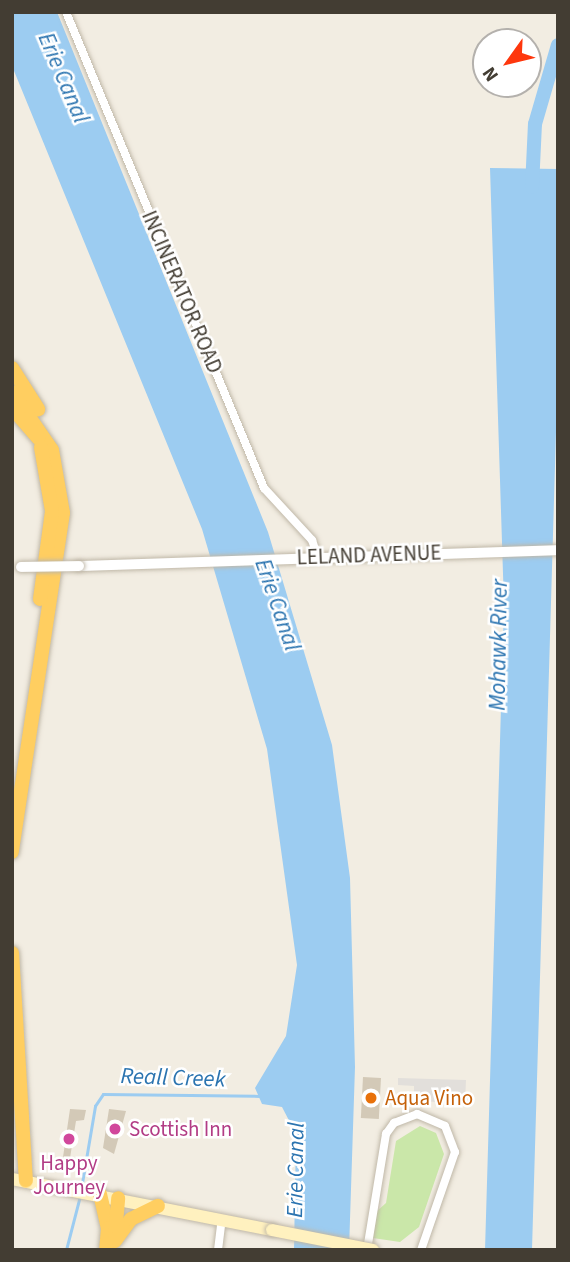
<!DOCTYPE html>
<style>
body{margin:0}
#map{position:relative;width:570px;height:1262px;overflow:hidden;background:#f2ede2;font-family:"Source Sans 3",sans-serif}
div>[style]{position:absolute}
.green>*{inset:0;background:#cae7a9}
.parking>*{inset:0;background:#e2dfdb}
.water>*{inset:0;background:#9cccf1}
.stream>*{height:2.5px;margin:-1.25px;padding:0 1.25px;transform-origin:1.25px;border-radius:1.25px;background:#9cccf1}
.river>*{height:14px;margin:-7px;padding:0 7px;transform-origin:7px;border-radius:7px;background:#9cccf1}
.building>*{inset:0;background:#d3c9b7;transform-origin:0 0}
.roads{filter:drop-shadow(0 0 2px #c0b8a8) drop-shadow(0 0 2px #c0b8a8)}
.minor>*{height:8px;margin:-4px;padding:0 4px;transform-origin:4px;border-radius:4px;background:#fff}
.tertiary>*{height:10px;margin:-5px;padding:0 5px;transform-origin:5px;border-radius:5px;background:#fff}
.secondary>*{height:12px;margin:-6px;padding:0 6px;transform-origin:6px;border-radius:6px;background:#fff1bf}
.motorway>*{height:14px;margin:-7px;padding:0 7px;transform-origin:7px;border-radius:7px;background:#ffce60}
.bridges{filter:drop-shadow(0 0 2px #c0b8a8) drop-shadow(0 0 2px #c0b8a8)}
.tertiary-bridge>*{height:10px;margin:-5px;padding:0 5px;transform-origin:5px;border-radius:5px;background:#fff}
.secondary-bridge>*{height:12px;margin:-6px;padding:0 6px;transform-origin:6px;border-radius:6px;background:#fff1bf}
.dots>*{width:19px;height:19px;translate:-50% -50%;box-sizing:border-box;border:4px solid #fff;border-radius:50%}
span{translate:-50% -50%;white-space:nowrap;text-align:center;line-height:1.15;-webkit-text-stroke:5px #fff;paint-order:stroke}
.street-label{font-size:21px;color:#433d33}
.food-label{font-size:21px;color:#c56008}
.left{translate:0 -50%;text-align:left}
.hotel-label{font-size:21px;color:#b23c85}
.water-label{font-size:23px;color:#2b74b0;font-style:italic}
.frame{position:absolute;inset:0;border:14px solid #433d33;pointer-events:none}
.north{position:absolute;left:472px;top:28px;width:70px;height:70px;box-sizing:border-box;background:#fff;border:2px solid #b4b1ad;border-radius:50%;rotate:236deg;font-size:19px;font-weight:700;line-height:28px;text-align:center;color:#433d33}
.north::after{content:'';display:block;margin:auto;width:24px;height:32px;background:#fe370d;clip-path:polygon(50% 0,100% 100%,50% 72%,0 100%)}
</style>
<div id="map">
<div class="green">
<i style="clip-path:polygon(420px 1126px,436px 1133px,444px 1154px,419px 1227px,400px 1242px,373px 1238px,377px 1211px,386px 1203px,396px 1141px)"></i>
</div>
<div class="parking">
<i style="clip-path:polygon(398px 1078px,466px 1080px,465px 1103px,414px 1101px,414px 1086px,398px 1085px)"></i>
</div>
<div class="water">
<i style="clip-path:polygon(12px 12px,57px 12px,268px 532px,332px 745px,350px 878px,355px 1067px,349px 1250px,294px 1250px,296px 1134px,282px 1107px,262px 1104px,255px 1088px,286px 1036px,297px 965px,267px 749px,202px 529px,12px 66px)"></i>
<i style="clip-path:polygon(490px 168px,558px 169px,558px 364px,532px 1250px,485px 1250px,504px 605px)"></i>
</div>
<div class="stream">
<i style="left:81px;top:1189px;width:84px;rotate:-80.4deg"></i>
<i style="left:95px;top:1106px;width:14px;rotate:-56deg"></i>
<i style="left:103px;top:1094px;width:156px;rotate:0.7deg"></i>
<i style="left:66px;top:1250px;width:56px;rotate:-75.5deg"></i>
</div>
<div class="river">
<i style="left:532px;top:187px;width:63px;rotate:-87.3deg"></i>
<i style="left:535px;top:124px;width:82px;rotate:-73.8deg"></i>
</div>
<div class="building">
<i style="left:363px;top:1077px;width:18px;height:41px;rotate:3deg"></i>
<i style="clip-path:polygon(70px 1109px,86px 1110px,84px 1120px,76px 1121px,70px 1158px,63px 1157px)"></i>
<i style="clip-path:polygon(109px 1109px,126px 1111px,114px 1154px,103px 1148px)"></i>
</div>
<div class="roads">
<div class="minor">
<i style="left:66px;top:12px;width:516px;rotate:67.41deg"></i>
<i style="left:264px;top:488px;width:71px;rotate:47.3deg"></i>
<i style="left:312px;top:540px;width:19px;rotate:72deg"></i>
<i style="left:218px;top:1250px;width:31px;rotate:-83deg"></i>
<i style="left:367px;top:1250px;width:118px;rotate:-80.7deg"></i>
<i style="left:386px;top:1134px;width:14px;rotate:-54deg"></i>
<i style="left:394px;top:1123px;width:25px;rotate:-21deg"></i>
<i style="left:417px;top:1114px;width:30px;rotate:23deg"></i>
<i style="left:445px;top:1126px;width:28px;rotate:69deg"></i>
<i style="left:455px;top:1152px;width:104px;rotate:109.1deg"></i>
</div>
<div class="tertiary">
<i style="left:79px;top:566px;width:479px;rotate:-1.9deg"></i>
</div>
<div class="secondary">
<i style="left:12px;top:1179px;width:265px;rotate:11.1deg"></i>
</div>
<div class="motorway">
<i style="left:12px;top:368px;width:49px;rotate:57.6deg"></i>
<i style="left:12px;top:392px;width:70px;rotate:55.4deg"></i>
<i style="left:52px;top:450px;width:64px;rotate:80.1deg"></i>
<i style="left:63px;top:513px;width:343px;rotate:98.6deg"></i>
<i style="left:12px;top:408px;width:40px;rotate:49deg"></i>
<i style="left:40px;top:599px;width:89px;rotate:-82.2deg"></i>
<i style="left:52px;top:511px;width:65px;rotate:-99.8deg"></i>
<i style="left:12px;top:953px;width:228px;rotate:86.5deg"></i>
<i style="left:100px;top:1194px;width:35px;rotate:77deg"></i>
<i style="left:108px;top:1228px;width:22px;rotate:95deg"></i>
<i style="left:115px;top:1235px;width:37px;rotate:-85deg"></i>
<i style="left:115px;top:1241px;width:27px;rotate:-54deg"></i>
<i style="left:131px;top:1219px;width:30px;rotate:-26deg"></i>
</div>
</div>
<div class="bridges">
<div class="tertiary-bridge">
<i style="left:21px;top:567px;width:58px;rotate:-1deg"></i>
</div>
<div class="secondary-bridge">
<i style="left:272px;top:1230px;width:103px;rotate:11.2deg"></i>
</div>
</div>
<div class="dots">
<i style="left:371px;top:1098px;background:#e8710a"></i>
<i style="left:115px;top:1129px;background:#d1479c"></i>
<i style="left:69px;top:1139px;background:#d1479c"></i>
</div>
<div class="street-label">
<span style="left:182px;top:292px;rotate:67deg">INCINERATOR ROAD</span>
<span style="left:369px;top:555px;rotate:-2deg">LELAND AVENUE</span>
</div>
<div class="food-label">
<span class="left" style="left:385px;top:1098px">Aqua Vino</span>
</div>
<div class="hotel-label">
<span class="left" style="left:129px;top:1129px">Scottish Inn</span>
<span style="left:69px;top:1175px">Happy<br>Journey</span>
</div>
<div class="water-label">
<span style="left:63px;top:78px;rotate:67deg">Erie Canal</span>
<span style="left:277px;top:605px;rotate:71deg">Erie Canal</span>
<span style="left:499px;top:645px;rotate:-89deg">Mohawk River</span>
<span style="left:173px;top:1078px;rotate:2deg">Reall Creek</span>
<span style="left:296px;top:1170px;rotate:-89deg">Erie Canal</span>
</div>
<div class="frame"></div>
<div class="north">N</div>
</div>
